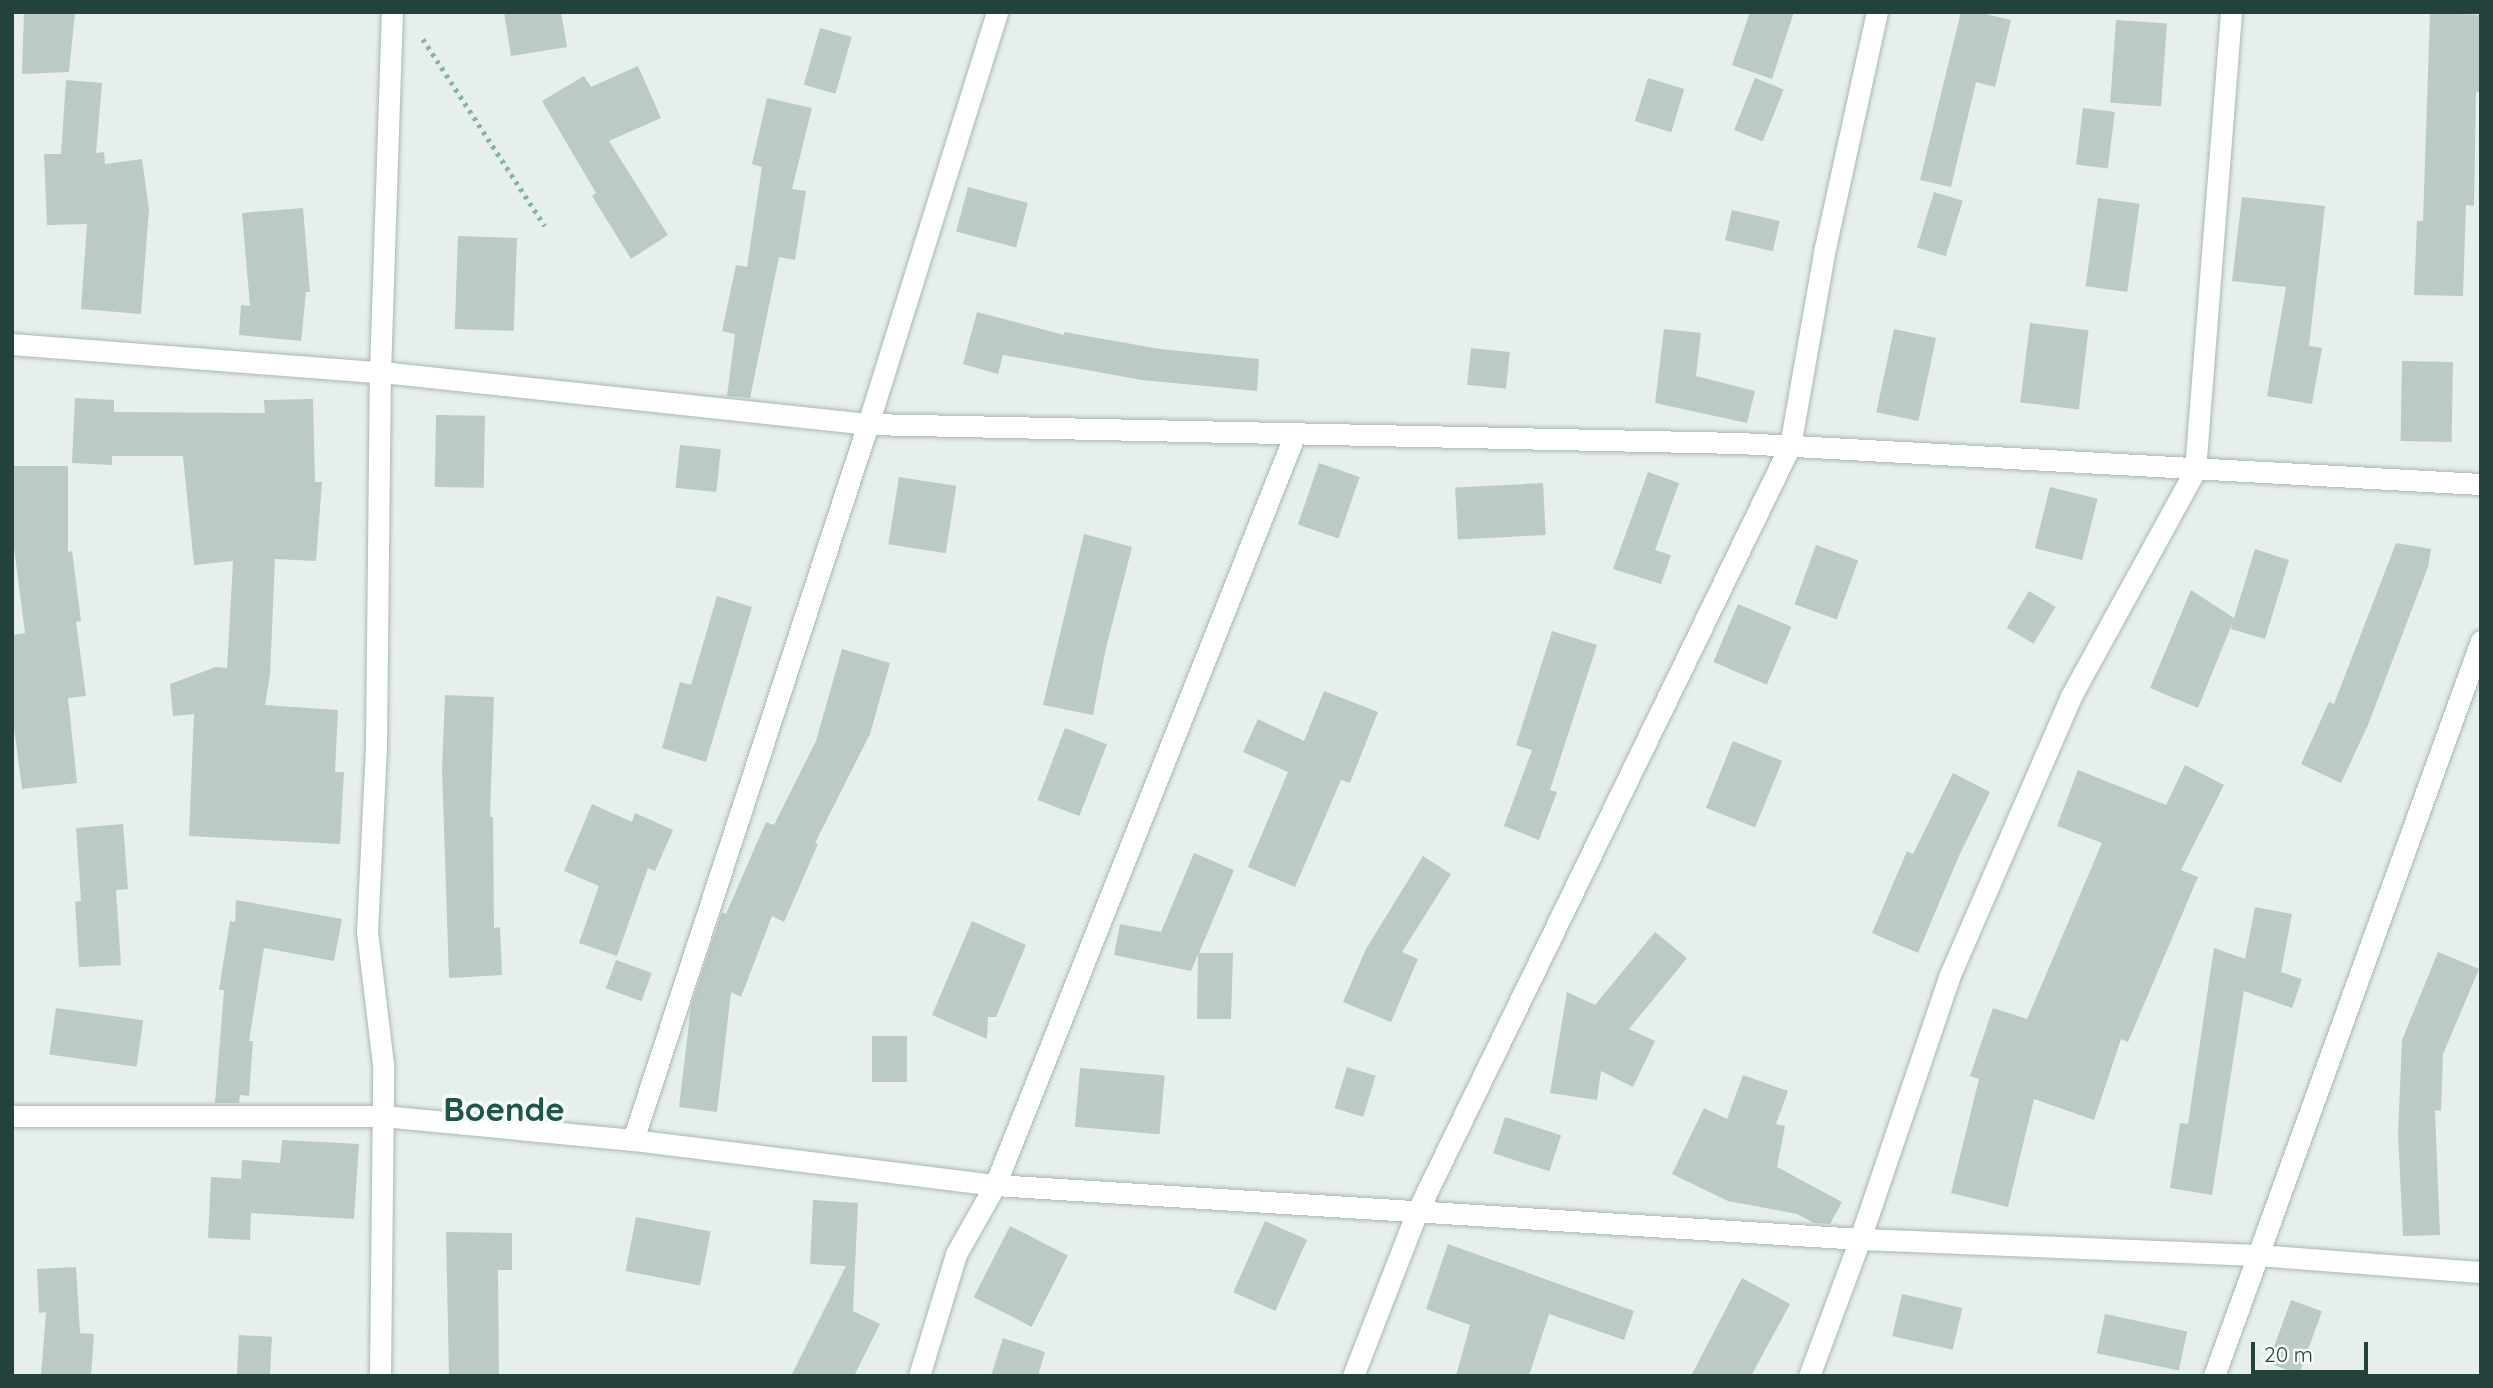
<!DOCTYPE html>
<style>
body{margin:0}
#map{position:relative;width:2493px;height:1388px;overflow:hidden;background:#e6efeb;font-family:Quicksand,sans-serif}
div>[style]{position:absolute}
.building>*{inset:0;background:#bbcac4;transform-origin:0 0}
.path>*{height:4.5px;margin-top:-2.25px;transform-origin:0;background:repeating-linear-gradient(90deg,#85b4a6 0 3.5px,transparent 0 8.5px)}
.roads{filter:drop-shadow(0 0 2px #a8b8b3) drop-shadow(0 0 2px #a8b8b3)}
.minor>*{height:21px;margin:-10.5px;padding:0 10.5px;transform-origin:10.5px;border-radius:10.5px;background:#fff}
span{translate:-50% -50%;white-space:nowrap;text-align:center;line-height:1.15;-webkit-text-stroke:7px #f7fbf9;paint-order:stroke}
.town-label{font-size:33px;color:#1e564a;font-weight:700}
.frame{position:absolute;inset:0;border:14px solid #23423b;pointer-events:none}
.scale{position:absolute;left:2251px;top:1342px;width:117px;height:32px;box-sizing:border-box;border:4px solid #23423b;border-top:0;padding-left:9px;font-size:21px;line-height:24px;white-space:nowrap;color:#23423b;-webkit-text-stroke:5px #f7fbf9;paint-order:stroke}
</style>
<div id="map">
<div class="building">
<i style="clip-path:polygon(24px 12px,75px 12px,69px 72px,22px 74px)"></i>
<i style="clip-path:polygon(504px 12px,561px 12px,567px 47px,511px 56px)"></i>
<i style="clip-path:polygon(1750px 12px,1794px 12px,1772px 79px,1732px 65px)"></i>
<i style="clip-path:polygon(1961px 12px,1977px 12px,2011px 20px,1995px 87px,1976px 82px,1951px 187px,1920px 180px)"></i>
<i style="clip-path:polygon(2430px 13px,2481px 15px,2481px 93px,2476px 92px,2474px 206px,2466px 205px,2463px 296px,2414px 295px,2417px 221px,2423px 221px)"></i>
<i style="left:2116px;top:20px;width:51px;height:83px;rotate:4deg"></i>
<i style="left:820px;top:28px;width:33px;height:59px;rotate:16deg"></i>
<i style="clip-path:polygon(638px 66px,661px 118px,609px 141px,668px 235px,631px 259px,592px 196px,596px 193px,542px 101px,584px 76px,591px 87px)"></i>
<i style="left:1648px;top:78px;width:38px;height:45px;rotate:17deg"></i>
<i style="left:1755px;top:78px;width:31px;height:56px;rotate:22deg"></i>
<i style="clip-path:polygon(66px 80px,102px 83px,96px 153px,104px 152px,105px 164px,142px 159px,149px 209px,141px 314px,81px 309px,87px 224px,47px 225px,44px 154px,61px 154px)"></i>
<i style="clip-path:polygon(767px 98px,812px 108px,792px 189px,806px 191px,795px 260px,779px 257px,750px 398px,727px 396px,735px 334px,722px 331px,736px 265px,747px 267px,762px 167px,752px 164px)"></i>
<i style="left:2083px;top:108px;width:32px;height:57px;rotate:7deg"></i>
<i style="left:968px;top:187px;width:62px;height:46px;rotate:15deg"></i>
<i style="left:1934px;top:192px;width:30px;height:58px;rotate:17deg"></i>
<i style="clip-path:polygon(2242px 197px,2325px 206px,2309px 346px,2322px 348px,2312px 404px,2267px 396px,2286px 287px,2232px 281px)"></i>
<i style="left:2098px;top:198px;width:42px;height:89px;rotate:8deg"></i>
<i style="clip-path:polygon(303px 208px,310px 292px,306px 292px,301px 341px,239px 335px,241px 305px,250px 306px,242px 213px)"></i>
<i style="left:1732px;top:210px;width:49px;height:31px;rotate:13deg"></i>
<i style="left:458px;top:236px;width:59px;height:93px;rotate:2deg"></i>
<i style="clip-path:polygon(977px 312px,1064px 335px,1064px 332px,1160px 349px,1259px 359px,1257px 391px,1142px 380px,1003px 355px,998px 374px,963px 364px)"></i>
<i style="left:2030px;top:323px;width:59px;height:80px;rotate:7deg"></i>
<i style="clip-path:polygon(1664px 329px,1701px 333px,1696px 376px,1755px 391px,1747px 423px,1655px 403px)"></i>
<i style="left:1894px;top:329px;width:43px;height:85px;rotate:12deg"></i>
<i style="left:1471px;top:348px;width:39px;height:37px;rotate:6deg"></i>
<i style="left:2402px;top:361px;width:51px;height:80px;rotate:1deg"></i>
<i style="clip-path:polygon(75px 398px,114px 400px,114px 412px,265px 413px,264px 400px,313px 399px,315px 482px,322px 482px,316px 561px,275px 559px,270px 675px,265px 705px,338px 710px,335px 772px,344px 772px,340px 844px,189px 836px,194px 714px,173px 716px,170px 684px,216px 667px,227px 668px,233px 561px,194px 565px,183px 456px,112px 456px,112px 465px,72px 463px)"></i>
<i style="left:436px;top:415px;width:49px;height:72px;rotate:1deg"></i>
<i style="left:680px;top:445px;width:41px;height:43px;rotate:6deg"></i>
<i style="left:1319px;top:463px;width:43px;height:65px;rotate:19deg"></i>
<i style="clip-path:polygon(14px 466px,68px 466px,68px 552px,72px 551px,81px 621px,76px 622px,86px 696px,68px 698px,77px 783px,22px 789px,12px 712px,12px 635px,25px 633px,13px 540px)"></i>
<i style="clip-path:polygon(1648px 472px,1679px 483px,1655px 550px,1671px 555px,1661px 584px,1613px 569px)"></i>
<i style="left:899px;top:477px;width:58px;height:68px;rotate:9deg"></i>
<i style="left:1543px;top:483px;width:52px;height:88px;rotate:87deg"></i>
<i style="left:2050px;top:487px;width:49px;height:63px;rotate:14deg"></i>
<i style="clip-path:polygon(1084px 534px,1132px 547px,1106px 648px,1093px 715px,1043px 705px)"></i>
<i style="clip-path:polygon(2396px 543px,2431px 549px,2428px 567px,2368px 725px,2341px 783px,2301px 764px,2329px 702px,2334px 704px)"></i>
<i style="left:1816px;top:545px;width:45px;height:63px;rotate:20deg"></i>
<i style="clip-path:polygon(2255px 549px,2289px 560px,2265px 639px,2231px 629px,2232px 624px,2198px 708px,2150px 688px,2191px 590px,2234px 618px)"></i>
<i style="left:2029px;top:591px;width:31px;height:43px;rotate:31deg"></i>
<i style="clip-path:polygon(717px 596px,752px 607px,706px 762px,662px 748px,680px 682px,691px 685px)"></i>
<i style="left:1738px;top:604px;width:58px;height:63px;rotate:23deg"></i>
<i style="clip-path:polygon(1552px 631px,1597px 645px,1550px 790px,1557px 792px,1539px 840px,1504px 826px,1532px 750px,1516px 745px)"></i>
<i style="clip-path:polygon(842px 649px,890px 663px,870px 734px,815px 843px,818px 844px,784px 922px,772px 916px,741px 997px,731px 992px,717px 1112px,679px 1107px,691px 1006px,722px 912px,726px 914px,766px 822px,774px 825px,816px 741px)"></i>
<i style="clip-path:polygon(1324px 691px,1378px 712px,1350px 783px,1341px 780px,1295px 887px,1248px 867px,1288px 772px,1243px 752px,1258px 719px,1304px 741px)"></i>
<i style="clip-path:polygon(445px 695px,494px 697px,490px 817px,493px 817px,494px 928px,500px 927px,502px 975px,449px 978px,442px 769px)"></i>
<i style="left:1065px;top:728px;width:45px;height:77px;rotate:21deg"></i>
<i style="left:1733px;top:741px;width:53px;height:72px;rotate:22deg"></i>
<i style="clip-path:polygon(2185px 765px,2224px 785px,2181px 870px,2198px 877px,2128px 1042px,2121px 1039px,2094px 1120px,2034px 1099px,2008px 1207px,1951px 1193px,1979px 1079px,1970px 1076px,1993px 1008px,2027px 1019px,2102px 843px,2057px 826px,2078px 770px,2166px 805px)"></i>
<i style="clip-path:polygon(1953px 773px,1990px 792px,1959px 856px,1918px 953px,1872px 933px,1907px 851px,1913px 854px)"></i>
<i style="clip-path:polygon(592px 804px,632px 822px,635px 813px,673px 830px,655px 871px,648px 868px,617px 956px,579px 943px,599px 886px,564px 871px)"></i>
<i style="clip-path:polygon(123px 824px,128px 889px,116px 890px,121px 965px,79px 967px,75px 902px,81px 901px,76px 828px)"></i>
<i style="clip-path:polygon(1194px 853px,1234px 870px,1199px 953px,1233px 953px,1231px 1019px,1197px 1019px,1198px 954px,1191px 971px,1114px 955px,1120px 924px,1161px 932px)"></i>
<i style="clip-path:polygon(1423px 856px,1451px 874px,1402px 952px,1418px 959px,1391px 1022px,1343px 1002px,1366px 949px)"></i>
<i style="clip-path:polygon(236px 900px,342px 919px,334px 961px,264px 948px,249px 1041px,253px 1041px,249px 1096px,240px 1095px,239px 1103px,215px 1103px,224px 990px,219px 990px,230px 921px,235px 922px)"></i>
<i style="clip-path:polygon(2255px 907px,2292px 914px,2281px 972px,2302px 979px,2292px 1008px,2244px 991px,2212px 1195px,2170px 1188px,2180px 1123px,2188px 1124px,2214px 948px,2245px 959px)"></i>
<i style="clip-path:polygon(972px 921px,1026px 945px,996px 1017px,988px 1017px,987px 1039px,932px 1015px)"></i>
<i style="clip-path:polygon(1655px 932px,1687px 958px,1629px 1029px,1655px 1041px,1633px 1087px,1601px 1071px,1597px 1100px,1550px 1093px,1567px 992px,1595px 1005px)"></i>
<i style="clip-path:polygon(2438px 952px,2479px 969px,2443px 1054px,2441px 1111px,2435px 1110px,2440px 1235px,2403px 1236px,2398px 1134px,2402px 1040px)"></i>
<i style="left:616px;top:960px;width:38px;height:30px;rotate:20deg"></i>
<i style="left:56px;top:1008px;width:88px;height:47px;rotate:8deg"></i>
<i style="left:872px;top:1036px;width:35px;height:46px"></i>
<i style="left:1347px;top:1067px;width:30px;height:43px;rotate:17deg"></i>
<i style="left:1080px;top:1068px;width:85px;height:59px;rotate:5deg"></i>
<i style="clip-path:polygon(1743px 1075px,1788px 1091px,1776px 1124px,1785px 1126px,1777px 1167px,1842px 1202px,1830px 1224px,1814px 1223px,1797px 1214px,1728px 1201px,1672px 1174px,1704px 1108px,1727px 1119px)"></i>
<i style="left:1505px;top:1117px;width:59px;height:38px;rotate:18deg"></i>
<i style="clip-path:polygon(282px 1140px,359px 1144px,354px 1219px,251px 1213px,250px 1240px,208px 1238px,211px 1177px,241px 1179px,242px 1160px,280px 1163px)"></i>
<i style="clip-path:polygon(813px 1200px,858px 1203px,853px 1311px,880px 1324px,854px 1376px,791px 1376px,846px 1266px,810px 1264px)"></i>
<i style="left:636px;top:1217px;width:76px;height:55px;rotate:11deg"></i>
<i style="left:1265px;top:1221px;width:46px;height:78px;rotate:24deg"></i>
<i style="left:1010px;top:1226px;width:65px;height:80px;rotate:27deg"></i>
<i style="clip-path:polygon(446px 1232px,512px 1233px,512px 1270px,498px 1270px,499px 1376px,449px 1376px)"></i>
<i style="clip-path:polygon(1448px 1244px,1634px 1311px,1624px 1340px,1549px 1314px,1529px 1376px,1456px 1376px,1470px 1325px,1426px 1309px)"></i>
<i style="clip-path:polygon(76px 1267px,80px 1333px,94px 1334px,91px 1376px,41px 1376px,46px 1312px,39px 1313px,37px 1269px)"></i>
<i style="clip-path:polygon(1742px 1278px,1790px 1304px,1751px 1376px,1691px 1376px)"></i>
<i style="left:1902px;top:1294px;width:62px;height:43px;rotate:13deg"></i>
<i style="left:2291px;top:1300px;width:33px;height:67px;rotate:20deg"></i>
<i style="left:2105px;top:1314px;width:84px;height:40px;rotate:12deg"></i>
<i style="left:239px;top:1335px;width:33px;height:41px;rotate:3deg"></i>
<i style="clip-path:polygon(1003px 1338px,1045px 1352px,1038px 1376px,991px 1376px)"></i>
</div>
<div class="path">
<i style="left:423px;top:39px;width:223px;rotate:56.9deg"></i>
</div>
<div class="roads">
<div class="minor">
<i style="left:12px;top:344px;width:380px;rotate:4.4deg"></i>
<i style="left:391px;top:373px;width:480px;rotate:6.1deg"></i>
<i style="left:868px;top:424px;width:872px;rotate:1.25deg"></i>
<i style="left:1740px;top:443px;width:742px;rotate:3.17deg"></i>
<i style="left:12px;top:1116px;width:371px"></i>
<i style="left:383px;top:1116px;width:251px;rotate:5.5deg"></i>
<i style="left:633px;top:1140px;width:365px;rotate:7.1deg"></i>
<i style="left:995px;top:1185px;width:867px;rotate:3.57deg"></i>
<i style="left:1860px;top:1239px;width:398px;rotate:2.3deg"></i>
<i style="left:2258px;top:1255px;width:224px;rotate:4.4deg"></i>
<i style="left:633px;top:1140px;width:754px;rotate:-71.83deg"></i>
<i style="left:868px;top:424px;width:432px;rotate:-72.6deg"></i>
<i style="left:380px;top:1376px;width:312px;rotate:-89.4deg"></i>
<i style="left:383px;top:1064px;width:134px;rotate:-96.9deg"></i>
<i style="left:367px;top:931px;width:187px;rotate:-87.2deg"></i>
<i style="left:376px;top:744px;width:372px;rotate:-89.4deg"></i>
<i style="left:380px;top:372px;width:360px;rotate:-88.1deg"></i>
<i style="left:919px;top:1376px;width:127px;rotate:-73.1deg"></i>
<i style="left:956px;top:1254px;width:79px;rotate:-60.5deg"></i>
<i style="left:995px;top:1185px;width:809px;rotate:-68.22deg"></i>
<i style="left:1353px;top:1376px;width:176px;rotate:-68.7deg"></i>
<i style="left:1417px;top:1212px;width:852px;rotate:-64.04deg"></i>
<i style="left:1790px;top:446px;width:201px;rotate:-80deg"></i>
<i style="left:1825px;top:248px;width:242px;rotate:-77.6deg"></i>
<i style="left:1809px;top:1376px;width:146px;rotate:-69.6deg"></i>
<i style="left:1860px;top:1239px;width:277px;rotate:-71.2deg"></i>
<i style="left:1949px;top:977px;width:306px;rotate:-66.5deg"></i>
<i style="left:2071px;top:696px;width:258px;rotate:-61.2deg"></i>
<i style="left:2195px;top:470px;width:459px;rotate:-85.5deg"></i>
<i style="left:2214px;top:1376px;width:782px;rotate:-70.04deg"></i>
</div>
</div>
<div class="town-label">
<span style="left:504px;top:1109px">Boende</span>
</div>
<div class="frame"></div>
<div class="scale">20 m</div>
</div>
